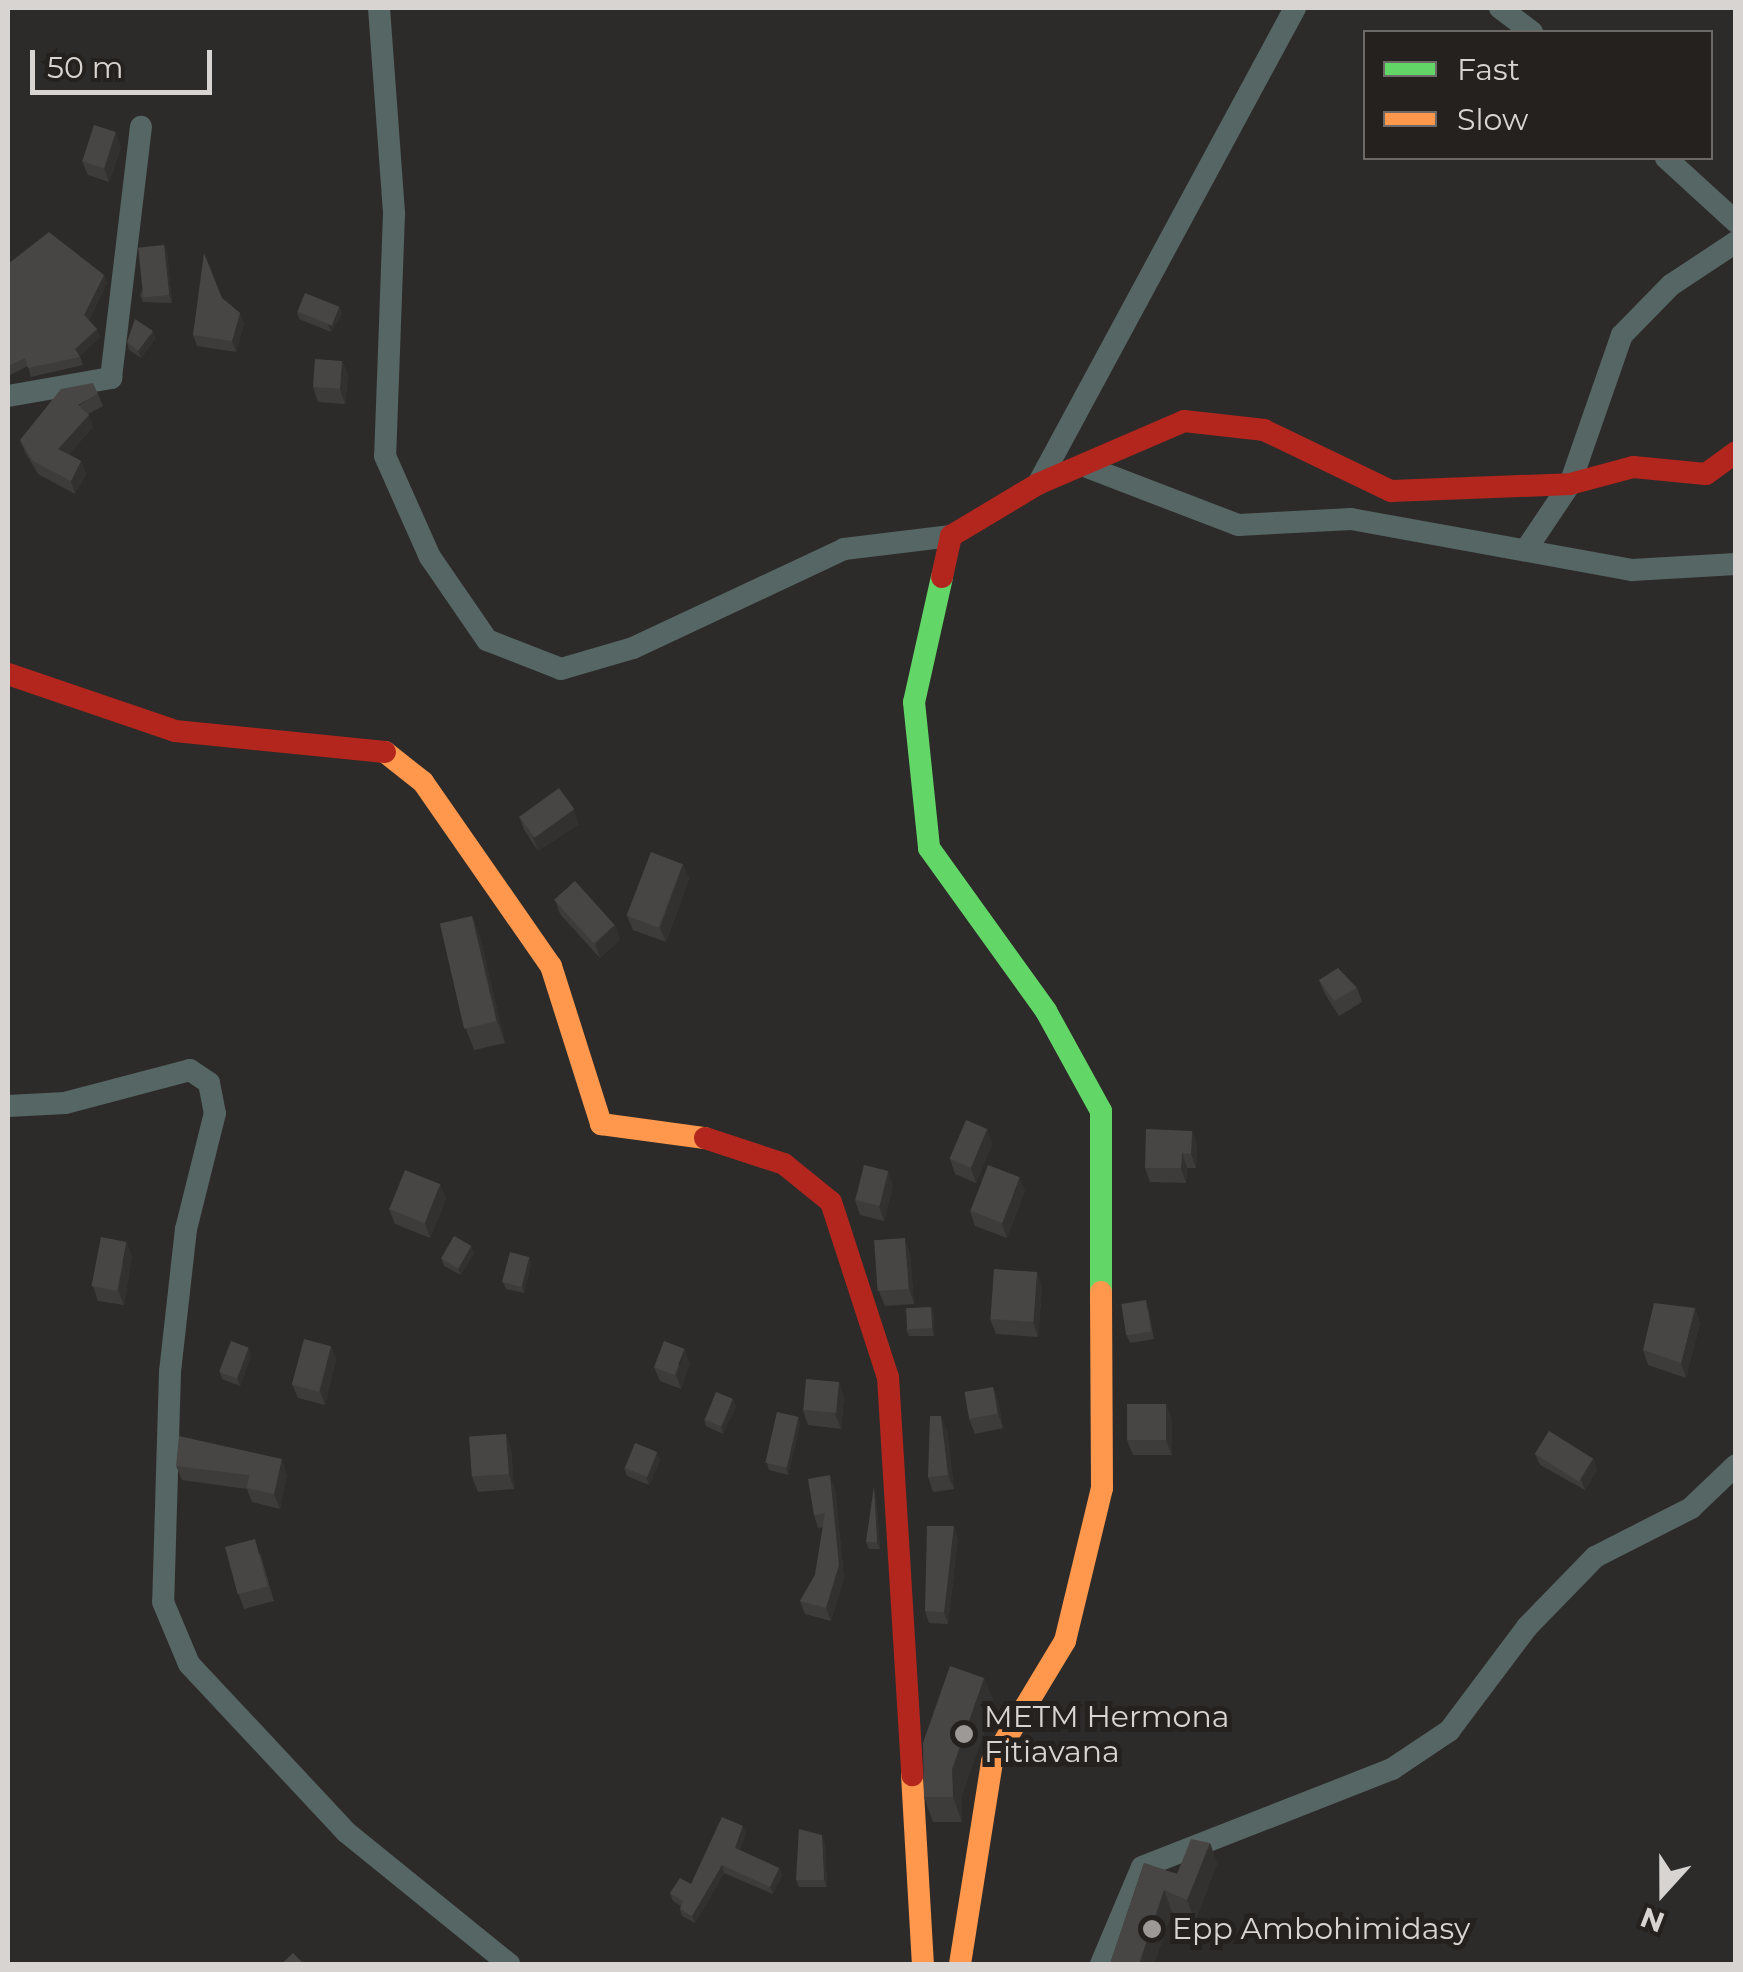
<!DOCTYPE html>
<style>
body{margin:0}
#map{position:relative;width:1743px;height:1972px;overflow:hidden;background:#2d2b29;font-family:Montserrat,sans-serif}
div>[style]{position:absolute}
.street>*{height:22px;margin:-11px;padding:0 11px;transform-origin:11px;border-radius:11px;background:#566664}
.fast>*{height:22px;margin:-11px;padding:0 11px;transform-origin:11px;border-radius:11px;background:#63d668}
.slow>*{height:22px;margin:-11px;padding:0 11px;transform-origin:11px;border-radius:11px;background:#ff974d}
.jam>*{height:22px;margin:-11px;padding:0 11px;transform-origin:11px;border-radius:11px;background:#b3261e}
.wall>*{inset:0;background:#3e3c3a}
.shaded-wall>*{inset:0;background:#323130}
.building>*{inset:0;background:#484644;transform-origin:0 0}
.dots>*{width:28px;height:28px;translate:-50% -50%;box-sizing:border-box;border:5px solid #25211e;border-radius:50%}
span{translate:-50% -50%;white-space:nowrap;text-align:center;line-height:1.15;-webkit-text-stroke:10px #25211e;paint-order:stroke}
.poi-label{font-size:30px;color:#d7d4d2}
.left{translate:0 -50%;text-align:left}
.frame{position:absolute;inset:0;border:10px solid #d7d4d2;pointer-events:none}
.legend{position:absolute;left:1363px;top:30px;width:350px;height:130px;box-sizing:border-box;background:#25211e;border:2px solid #6c6966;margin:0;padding:12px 18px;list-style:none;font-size:30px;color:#d7d4d2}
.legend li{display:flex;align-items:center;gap:20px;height:50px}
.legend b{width:50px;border:2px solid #6c6966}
.north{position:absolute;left:1613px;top:1842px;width:100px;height:100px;-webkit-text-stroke:8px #25211e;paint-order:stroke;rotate:201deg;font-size:28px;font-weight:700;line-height:40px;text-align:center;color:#d7d4d2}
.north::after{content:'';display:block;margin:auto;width:35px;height:45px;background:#d7d4d2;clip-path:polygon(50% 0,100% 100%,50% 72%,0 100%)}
.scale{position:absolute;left:30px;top:50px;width:182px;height:45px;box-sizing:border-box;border:5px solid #d7d4d2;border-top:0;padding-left:12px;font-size:30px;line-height:35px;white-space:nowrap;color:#d7d4d2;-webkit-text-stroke:8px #25211e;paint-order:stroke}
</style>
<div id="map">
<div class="street">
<i style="left:379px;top:8px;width:207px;rotate:85.8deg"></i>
<i style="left:394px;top:214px;width:242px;rotate:92.1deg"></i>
<i style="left:385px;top:456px;width:111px;rotate:66deg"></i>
<i style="left:430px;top:557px;width:101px;rotate:55.5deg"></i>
<i style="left:487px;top:640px;width:79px;rotate:21.4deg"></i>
<i style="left:561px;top:669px;width:75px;rotate:-16.3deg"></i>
<i style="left:633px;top:648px;width:233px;rotate:-25.1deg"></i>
<i style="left:844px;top:549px;width:108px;rotate:-6.9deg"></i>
<i style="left:1500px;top:8px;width:40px;rotate:37deg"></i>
<i style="left:1666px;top:158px;width:95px;rotate:42.4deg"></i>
<i style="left:8px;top:396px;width:105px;rotate:-9.9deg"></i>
<i style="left:111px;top:378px;width:253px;rotate:-83.2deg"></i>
<i style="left:1087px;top:467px;width:162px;rotate:21deg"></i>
<i style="left:1238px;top:525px;width:113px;rotate:-3deg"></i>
<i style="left:1351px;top:519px;width:286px;rotate:10.3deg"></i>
<i style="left:1632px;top:570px;width:104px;rotate:-3.3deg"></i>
<i style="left:1038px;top:484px;width:541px;rotate:-61.63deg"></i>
<i style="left:1527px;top:548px;width:77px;rotate:-56.1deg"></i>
<i style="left:1570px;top:484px;width:158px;rotate:-70.8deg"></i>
<i style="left:1622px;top:335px;width:70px;rotate:-45.6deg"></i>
<i style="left:1671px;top:285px;width:78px;rotate:-33.5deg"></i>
<i style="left:8px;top:1106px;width:57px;rotate:-3deg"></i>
<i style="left:65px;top:1103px;width:129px;rotate:-14.8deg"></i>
<i style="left:190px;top:1070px;width:23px;rotate:34deg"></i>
<i style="left:209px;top:1083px;width:31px;rotate:79deg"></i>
<i style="left:215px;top:1113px;width:120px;rotate:104deg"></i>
<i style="left:186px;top:1229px;width:144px;rotate:96.4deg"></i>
<i style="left:170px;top:1372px;width:230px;rotate:91.7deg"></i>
<i style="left:163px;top:1602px;width:67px;rotate:67.2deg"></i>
<i style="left:189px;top:1664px;width:230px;rotate:46.9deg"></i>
<i style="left:346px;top:1832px;width:210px;rotate:39deg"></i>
<i style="left:1101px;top:1964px;width:105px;rotate:-67.1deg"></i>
<i style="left:1142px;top:1867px;width:269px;rotate:-21.4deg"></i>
<i style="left:1392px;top:1769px;width:69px;rotate:-33.7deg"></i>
<i style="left:1449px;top:1731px;width:130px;rotate:-53.1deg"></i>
<i style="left:1527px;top:1627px;width:98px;rotate:-45.8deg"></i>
<i style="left:1595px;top:1557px;width:108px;rotate:-27deg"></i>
<i style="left:1691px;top:1508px;width:62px;rotate:-43.7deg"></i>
</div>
<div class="fast">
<i style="left:942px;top:577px;width:128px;rotate:102.6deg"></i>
<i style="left:914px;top:702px;width:147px;rotate:84.1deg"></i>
<i style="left:929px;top:848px;width:201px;rotate:54.3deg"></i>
<i style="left:1046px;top:1011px;width:114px;rotate:61.2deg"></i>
<i style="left:1101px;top:1111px;width:181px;rotate:90deg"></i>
</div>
<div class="slow">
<i style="left:385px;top:752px;width:48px;rotate:38.3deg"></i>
<i style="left:423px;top:782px;width:224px;rotate:55.2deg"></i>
<i style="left:551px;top:966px;width:166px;rotate:72.4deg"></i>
<i style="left:601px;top:1124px;width:105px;rotate:7.7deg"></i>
<i style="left:912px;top:1775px;width:189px;rotate:86.7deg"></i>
<i style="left:960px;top:1964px;width:205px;rotate:-81deg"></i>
<i style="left:992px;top:1762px;width:141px;rotate:-58.9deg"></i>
<i style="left:1065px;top:1641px;width:157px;rotate:-76.4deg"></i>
<i style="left:1102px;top:1488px;width:196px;rotate:-90.3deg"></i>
</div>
<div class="jam">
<i style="left:942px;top:577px;width:42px;rotate:-77.6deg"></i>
<i style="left:951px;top:536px;width:101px;rotate:-30.9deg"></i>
<i style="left:1038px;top:484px;width:159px;rotate:-23.3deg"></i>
<i style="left:1184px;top:421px;width:81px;rotate:6.4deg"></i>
<i style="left:1264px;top:430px;width:141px;rotate:25.7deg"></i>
<i style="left:1391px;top:491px;width:179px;rotate:-2.2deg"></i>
<i style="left:1570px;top:484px;width:65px;rotate:-15.1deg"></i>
<i style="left:1633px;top:467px;width:73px;rotate:5.5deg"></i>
<i style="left:1706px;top:474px;width:37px;rotate:-36deg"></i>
<i style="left:8px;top:674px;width:176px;rotate:18.8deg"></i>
<i style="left:175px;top:731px;width:211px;rotate:5.7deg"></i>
<i style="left:705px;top:1138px;width:83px;rotate:18.2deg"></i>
<i style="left:784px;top:1164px;width:60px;rotate:39deg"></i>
<i style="left:831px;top:1202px;width:184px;rotate:72deg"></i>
<i style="left:888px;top:1377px;width:399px;rotate:86.5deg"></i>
</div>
<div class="wall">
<i style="clip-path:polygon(121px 147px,109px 182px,88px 175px,82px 161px)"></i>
<i style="clip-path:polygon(164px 245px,167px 252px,172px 303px,143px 302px,140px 295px)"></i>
<i style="clip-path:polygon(8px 264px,104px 275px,107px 283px,89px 320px,97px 329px,100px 337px,80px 356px,83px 365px,31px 377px,28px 366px,8px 376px)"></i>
<i style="clip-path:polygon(222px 298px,240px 313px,244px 324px,236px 352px,197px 346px,193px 335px)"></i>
<i style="clip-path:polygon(339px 307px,342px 314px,331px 332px,299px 319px,297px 311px)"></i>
<i style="clip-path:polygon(153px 331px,155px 339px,141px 358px,129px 350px,127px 342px)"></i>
<i style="clip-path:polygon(342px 361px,348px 375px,345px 404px,318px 402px,313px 387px)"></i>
<i style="clip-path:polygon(98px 394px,103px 406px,88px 414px,93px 427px,69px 454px,81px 461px,86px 474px,75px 494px,38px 474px,25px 452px,20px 440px)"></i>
<i style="clip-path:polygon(519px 816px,579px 824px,538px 851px,524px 830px)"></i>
<i style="clip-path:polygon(683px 864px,689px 879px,666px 942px,633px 930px,627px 916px)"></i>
<i style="clip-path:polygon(555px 900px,615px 925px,620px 940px,600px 958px,560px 914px)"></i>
<i style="clip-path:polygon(472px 916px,480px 937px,505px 1043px,474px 1050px,466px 1029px)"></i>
<i style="clip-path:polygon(1319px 980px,1357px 988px,1362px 1002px,1339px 1016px,1325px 994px)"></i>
<i style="clip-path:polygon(987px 1129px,992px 1144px,976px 1183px,955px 1174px,950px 1159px)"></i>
<i style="clip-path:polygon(1192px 1131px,1197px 1145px,1196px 1168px,1187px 1168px,1186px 1183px,1150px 1182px,1145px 1168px)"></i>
<i style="clip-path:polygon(440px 1184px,446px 1199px,430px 1238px,395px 1224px,389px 1209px)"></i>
<i style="clip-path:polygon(893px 1186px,884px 1221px,860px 1215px,855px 1200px)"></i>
<i style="clip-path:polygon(1025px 1191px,1007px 1238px,975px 1226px,970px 1211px)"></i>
<i style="clip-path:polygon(474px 1253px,461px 1275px,444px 1266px,441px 1258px)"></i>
<i style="clip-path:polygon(910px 1253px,914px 1304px,885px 1306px,879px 1292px)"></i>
<i style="clip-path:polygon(132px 1256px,124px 1305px,98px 1301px,93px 1286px)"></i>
<i style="clip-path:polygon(531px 1264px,524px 1293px,506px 1289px,503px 1282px)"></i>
<i style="clip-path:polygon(1037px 1272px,1042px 1287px,1038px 1337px,996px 1334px,990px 1319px)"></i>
<i style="clip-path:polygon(931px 1307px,934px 1315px,934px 1336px,909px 1336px,906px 1329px)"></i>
<i style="clip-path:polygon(1148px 1308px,1154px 1339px,1130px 1343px,1127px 1336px)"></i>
<i style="clip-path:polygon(1695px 1308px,1700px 1323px,1686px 1378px,1648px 1365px,1643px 1350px)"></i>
<i style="clip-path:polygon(331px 1346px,336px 1360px,325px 1405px,298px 1398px,292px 1384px)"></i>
<i style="clip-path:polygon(251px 1355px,240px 1386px,222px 1379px,220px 1372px)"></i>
<i style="clip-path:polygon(690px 1364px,681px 1389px,660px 1381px,654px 1367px)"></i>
<i style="clip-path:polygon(839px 1382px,844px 1397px,841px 1429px,808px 1425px,803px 1410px)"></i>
<i style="clip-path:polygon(993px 1387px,998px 1401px,1003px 1428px,975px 1434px,969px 1419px)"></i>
<i style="clip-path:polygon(733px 1399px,736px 1406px,723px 1434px,706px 1426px,704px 1419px)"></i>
<i style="clip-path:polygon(1172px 1419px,1172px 1455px,1133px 1455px,1127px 1440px)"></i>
<i style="clip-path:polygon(800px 1424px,788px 1475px,769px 1470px,767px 1463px)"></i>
<i style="clip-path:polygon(947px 1430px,954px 1489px,933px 1492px,928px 1477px)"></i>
<i style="clip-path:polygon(511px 1448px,514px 1489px,478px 1492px,472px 1477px)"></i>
<i style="clip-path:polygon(1535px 1454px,1593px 1458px,1597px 1470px,1585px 1490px,1540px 1465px)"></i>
<i style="clip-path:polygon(660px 1460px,649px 1485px,627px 1476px,624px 1468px)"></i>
<i style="clip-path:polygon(176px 1466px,287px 1474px,280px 1509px,252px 1502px,247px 1489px,182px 1480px)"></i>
<i style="clip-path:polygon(835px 1488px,844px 1578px,831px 1621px,805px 1614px,800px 1601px,815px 1575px,823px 1527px,818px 1528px,814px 1515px)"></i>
<i style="clip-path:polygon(876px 1494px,880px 1549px,869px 1549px,866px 1542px)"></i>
<i style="clip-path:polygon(958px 1538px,948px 1624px,929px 1623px,925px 1611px)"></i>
<i style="clip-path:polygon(260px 1553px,274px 1601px,244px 1609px,239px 1595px)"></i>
<i style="clip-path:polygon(984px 1678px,994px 1704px,962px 1795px,962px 1822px,933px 1822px,924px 1797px)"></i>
<i style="clip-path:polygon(746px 1833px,740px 1850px,779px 1868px,782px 1875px,773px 1894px,724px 1873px,695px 1923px,682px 1916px,680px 1909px,681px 1906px,673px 1901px,670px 1893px,691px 1884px)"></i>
<i style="clip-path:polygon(825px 1843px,827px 1887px,799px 1887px,796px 1880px)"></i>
<i style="clip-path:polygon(1210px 1843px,1217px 1864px,1195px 1921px,1172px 1912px,1154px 1964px,1110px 1964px,1144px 1863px,1177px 1874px)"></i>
</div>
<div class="shaded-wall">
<i style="clip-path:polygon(116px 132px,121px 147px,109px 182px,104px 168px)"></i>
<i style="clip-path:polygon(164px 245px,167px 252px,172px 303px,169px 295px)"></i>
<i style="clip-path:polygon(104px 275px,107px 283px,87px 323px,84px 315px)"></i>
<i style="clip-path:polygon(339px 307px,342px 314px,331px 332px,328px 325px)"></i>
<i style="clip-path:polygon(240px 313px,244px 324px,236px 352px,232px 341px)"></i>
<i style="clip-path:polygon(97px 329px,100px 337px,78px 358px,75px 349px)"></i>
<i style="clip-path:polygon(153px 331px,155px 339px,141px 358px,138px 351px)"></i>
<i style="clip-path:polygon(342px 361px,348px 375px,345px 404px,340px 389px)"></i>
<i style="clip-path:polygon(89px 415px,93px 427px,63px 461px,58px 449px)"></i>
<i style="clip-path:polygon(81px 461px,86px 474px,75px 494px,71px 481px)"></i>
<i style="clip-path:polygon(574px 809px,579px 824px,538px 851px,533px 837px)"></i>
<i style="clip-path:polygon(683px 864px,689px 879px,666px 942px,660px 928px)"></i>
<i style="clip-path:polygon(472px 916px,480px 937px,505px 1043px,497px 1021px)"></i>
<i style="clip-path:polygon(615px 925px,620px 940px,600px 958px,595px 944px)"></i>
<i style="clip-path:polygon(987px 1129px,992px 1144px,976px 1183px,971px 1168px)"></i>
<i style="clip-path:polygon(1192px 1131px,1197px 1145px,1196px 1168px,1191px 1154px)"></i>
<i style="clip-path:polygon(1182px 1153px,1187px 1168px,1186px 1183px,1181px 1168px)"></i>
<i style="clip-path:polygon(888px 1171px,893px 1186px,884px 1221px,879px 1206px)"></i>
<i style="clip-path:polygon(1020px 1177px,1025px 1191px,1007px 1238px,1002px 1224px)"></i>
<i style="clip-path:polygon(440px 1184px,446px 1199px,430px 1238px,425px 1223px)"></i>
<i style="clip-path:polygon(905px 1238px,910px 1253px,914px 1304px,909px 1289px)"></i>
<i style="clip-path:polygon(127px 1242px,132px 1256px,124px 1305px,118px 1290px)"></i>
<i style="clip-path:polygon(471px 1246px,474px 1253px,461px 1275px,458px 1268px)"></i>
<i style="clip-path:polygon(529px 1257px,531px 1264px,524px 1293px,522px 1286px)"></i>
<i style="clip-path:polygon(1037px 1272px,1042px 1287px,1038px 1337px,1033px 1322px)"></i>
<i style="clip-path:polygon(931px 1307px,934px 1315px,934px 1336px,932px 1328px)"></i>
<i style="clip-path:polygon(1695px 1308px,1700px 1323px,1686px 1378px,1681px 1363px)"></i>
<i style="clip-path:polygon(331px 1346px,336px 1360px,325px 1405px,320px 1391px)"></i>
<i style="clip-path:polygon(249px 1348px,251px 1355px,240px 1386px,237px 1378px)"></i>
<i style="clip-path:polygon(685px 1349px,690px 1364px,681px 1389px,676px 1375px)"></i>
<i style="clip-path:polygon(839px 1382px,844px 1397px,841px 1429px,835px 1414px)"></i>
<i style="clip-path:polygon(993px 1387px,998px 1401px,1003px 1428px,998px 1414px)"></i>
<i style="clip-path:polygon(733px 1399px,736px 1406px,723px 1434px,721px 1427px)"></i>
<i style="clip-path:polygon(1166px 1404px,1172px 1419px,1172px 1455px,1166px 1441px)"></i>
<i style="clip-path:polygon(941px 1416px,947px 1430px,954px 1489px,948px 1475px)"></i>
<i style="clip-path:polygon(798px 1417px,800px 1424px,788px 1475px,786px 1468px)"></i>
<i style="clip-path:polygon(506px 1434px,511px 1448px,514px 1489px,509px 1474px)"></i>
<i style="clip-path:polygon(657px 1452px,660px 1460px,649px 1485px,646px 1477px)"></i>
<i style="clip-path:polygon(1593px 1458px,1597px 1470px,1585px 1490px,1581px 1479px)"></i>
<i style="clip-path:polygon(282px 1459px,287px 1474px,280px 1509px,274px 1494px)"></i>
<i style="clip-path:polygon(830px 1475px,835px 1488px,844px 1578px,831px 1621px,826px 1608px)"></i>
<i style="clip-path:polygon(874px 1486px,876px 1494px,880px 1549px,877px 1542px)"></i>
<i style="clip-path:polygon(954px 1526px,958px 1538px,948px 1624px,944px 1612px)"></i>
<i style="clip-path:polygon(984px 1678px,994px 1704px,962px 1795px,962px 1822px,953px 1797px,952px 1769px)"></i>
<i style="clip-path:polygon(743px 1826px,746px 1833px,738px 1855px,735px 1848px)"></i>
<i style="clip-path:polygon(822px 1835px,825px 1843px,827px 1887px,824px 1880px)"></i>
<i style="clip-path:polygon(1210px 1843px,1217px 1864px,1195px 1921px,1187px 1900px)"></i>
<i style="clip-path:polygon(722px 1865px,724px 1873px,695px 1923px,692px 1916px)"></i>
<i style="clip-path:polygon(779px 1868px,782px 1875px,773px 1894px,770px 1887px)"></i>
<i style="clip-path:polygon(1164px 1890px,1172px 1912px,1154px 1964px,1139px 1964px)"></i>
</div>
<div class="building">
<i style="left:94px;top:125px;width:23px;height:38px;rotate:18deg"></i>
<i style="clip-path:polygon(49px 232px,104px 275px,84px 315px,97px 329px,75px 349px,80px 357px,28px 368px,25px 358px,8px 366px,8px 264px)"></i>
<i style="left:164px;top:245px;width:50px;height:26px;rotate:84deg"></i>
<i style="clip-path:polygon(204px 253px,222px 298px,240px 313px,232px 341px,193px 335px)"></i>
<i style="left:305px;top:293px;width:37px;height:20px;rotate:22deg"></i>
<i style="clip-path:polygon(135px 319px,153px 331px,138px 351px,127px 342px)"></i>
<i style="left:315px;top:359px;width:27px;height:28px;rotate:4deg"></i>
<i style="clip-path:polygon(93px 383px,98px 394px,78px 405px,89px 415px,58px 449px,81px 461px,71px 481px,33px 461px,20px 440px,61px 389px)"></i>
<i style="left:559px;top:788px;width:26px;height:49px;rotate:54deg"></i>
<i style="left:651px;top:852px;width:34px;height:68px;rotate:21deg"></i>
<i style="left:575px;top:881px;width:59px;height:28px;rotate:48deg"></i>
<i style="left:472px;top:916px;width:108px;height:33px;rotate:77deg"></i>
<i style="clip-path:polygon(1338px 968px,1357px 988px,1334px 1001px,1319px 980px)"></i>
<i style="left:966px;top:1120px;width:23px;height:42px;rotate:23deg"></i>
<i style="clip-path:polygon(1146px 1129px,1192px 1131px,1191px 1154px,1182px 1153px,1181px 1168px,1145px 1168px)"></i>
<i style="left:864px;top:1165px;width:25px;height:36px;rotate:14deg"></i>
<i style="left:988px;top:1165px;width:34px;height:49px;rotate:21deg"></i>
<i style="left:405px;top:1170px;width:38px;height:42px;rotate:22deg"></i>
<i style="left:454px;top:1236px;width:20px;height:26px;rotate:30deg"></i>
<i style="left:101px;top:1237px;width:26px;height:50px;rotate:11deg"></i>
<i style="left:905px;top:1238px;width:51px;height:31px;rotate:86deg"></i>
<i style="left:510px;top:1252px;width:20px;height:31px;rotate:15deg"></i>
<i style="left:994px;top:1269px;width:43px;height:50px;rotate:4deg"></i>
<i style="left:1146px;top:1300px;width:32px;height:25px;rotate:81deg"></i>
<i style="clip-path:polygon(1654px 1303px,1695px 1308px,1681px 1363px,1643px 1350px)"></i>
<i style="left:931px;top:1307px;width:21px;height:25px;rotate:87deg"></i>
<i style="left:304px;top:1339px;width:28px;height:47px;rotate:15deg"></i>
<i style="left:231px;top:1341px;width:19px;height:33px;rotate:21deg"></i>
<i style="left:664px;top:1341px;width:22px;height:28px;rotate:21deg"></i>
<i style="left:806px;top:1379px;width:33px;height:31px;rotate:5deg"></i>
<i style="left:993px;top:1387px;width:27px;height:29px;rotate:80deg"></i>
<i style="left:716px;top:1392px;width:18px;height:30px;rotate:22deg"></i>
<i style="left:1127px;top:1404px;width:39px;height:36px"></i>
<i style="left:777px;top:1412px;width:22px;height:52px;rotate:13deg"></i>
<i style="clip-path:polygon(930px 1416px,941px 1416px,948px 1475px,928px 1477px)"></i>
<i style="left:1549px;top:1431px;width:52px;height:27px;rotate:32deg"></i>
<i style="left:506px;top:1434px;width:40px;height:37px;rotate:86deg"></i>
<i style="clip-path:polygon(179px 1436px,282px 1459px,274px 1494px,247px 1488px,249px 1475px,176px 1466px)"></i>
<i style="left:635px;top:1443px;width:24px;height:27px;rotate:22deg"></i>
<i style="clip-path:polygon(830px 1475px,839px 1565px,826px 1608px,800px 1601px,815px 1575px,825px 1513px,814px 1515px,808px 1479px)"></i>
<i style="clip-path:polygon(874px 1486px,877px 1542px,866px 1542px)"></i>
<i style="clip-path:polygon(927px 1526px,954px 1526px,944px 1612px,925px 1611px)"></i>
<i style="left:255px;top:1539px;width:49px;height:31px;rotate:75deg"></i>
<i style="clip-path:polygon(950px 1666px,984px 1678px,952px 1769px,953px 1797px,924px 1797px,923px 1743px)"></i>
<i style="clip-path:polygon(722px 1817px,743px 1826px,735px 1848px,779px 1868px,770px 1887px,722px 1865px,692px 1916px,680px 1909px,683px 1901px,670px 1893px,680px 1878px,691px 1884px)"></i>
<i style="clip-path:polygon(799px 1829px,822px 1835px,824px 1880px,796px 1880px)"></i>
<i style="clip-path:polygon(1191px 1839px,1210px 1843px,1187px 1900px,1164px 1890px,1139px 1964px,1110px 1964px,1144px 1863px,1177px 1874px)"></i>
<i style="clip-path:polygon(293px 1953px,304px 1964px,281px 1964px)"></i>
</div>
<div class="dots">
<i style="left:964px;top:1734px;background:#9c9997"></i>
<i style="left:1152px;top:1929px;background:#9c9997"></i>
</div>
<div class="poi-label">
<span class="left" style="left:984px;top:1734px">METM Hermona<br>Fitiavana</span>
<span class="left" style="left:1172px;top:1929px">Epp Ambohimidasy</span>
</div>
<div class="frame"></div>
<ul class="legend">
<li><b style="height:12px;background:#63d668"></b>Fast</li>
<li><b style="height:12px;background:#ff974d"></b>Slow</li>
</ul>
<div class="north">N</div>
<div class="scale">50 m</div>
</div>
